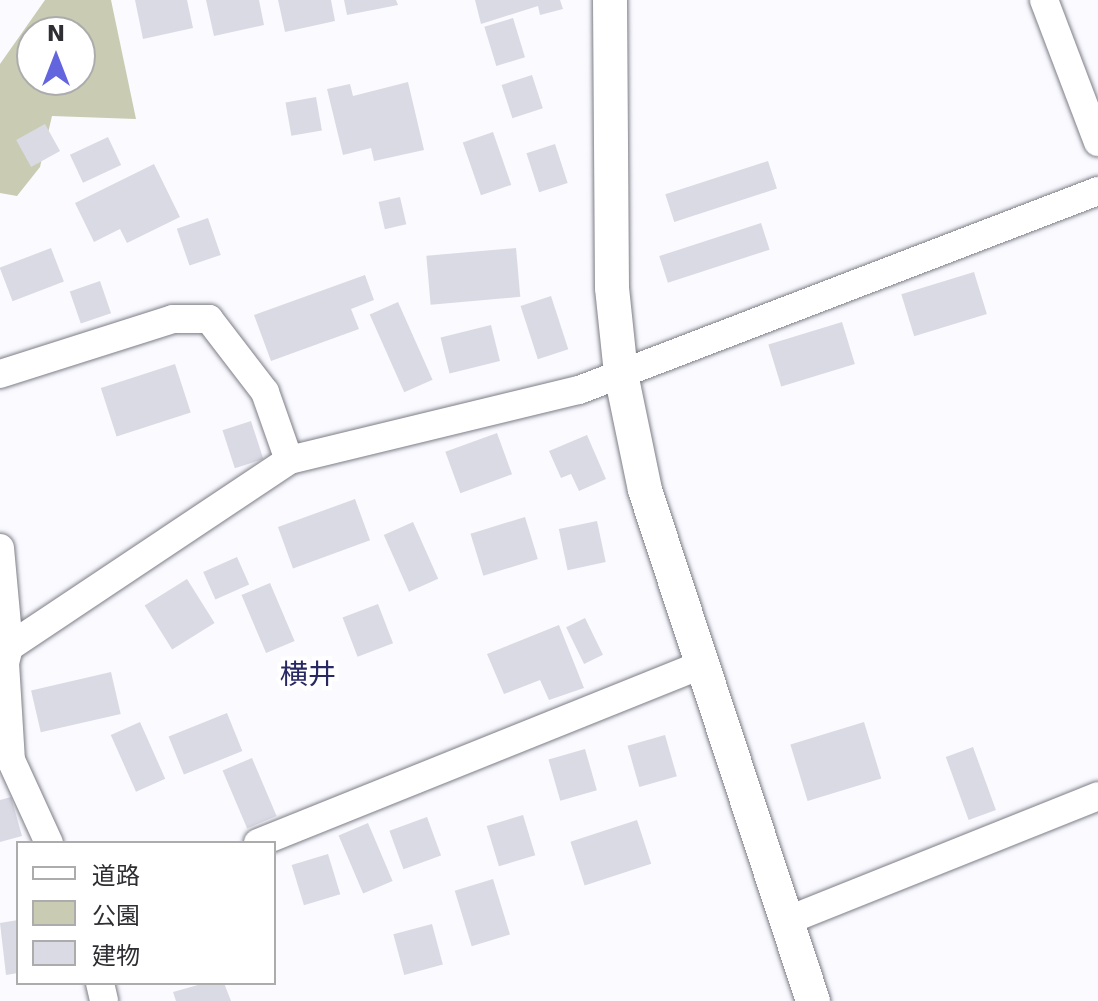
<!DOCTYPE html>
<meta charset="utf-8">
<style>
body{margin:0}
#map{position:relative;width:1098px;height:1001px;overflow:hidden;background:#fafaff;font-family:"DejaVu Sans","Noto Sans JP",sans-serif}
div>[style]{position:absolute}
.green>*{inset:0;background:#c9ccb2}
.building>*{inset:0;background:#dadae5;transform-origin:0 0}
.roads{filter:drop-shadow(0 0 2px #7d7d87) drop-shadow(0 0 2px #7d7d87)}
.minor>*{height:28px;margin:-14px;padding:0 14px;transform-origin:14px;border-radius:14px;background:#fff}
.tertiary>*{height:34px;margin:-17px;padding:0 17px;transform-origin:17px;border-radius:17px;background:#fff}
span{translate:-50% -50%;white-space:nowrap;text-align:center;line-height:1.15;-webkit-text-stroke:8px #fff;paint-order:stroke}
.quarter-label{font-size:28px;color:#282963}
.legend{position:absolute;left:16px;top:841px;width:260px;height:144px;box-sizing:border-box;background:#fff;border:2px solid #acacad;margin:0;padding:10px 14px;list-style:none;font-size:24px;color:#2f2f33}
.legend li{display:flex;align-items:center;gap:16px;height:40px}
.legend b{width:40px;border:2px solid #acacad}
.north{position:absolute;left:16px;top:16px;width:80px;height:80px;box-sizing:border-box;background:#fff;border:2px solid #acacad;border-radius:50%;rotate:0deg;font-size:22px;font-weight:700;line-height:32px;text-align:center;color:#2f2f33}
.north::after{content:'';display:block;margin:auto;width:28px;height:36px;background:#6365de;clip-path:polygon(50% 0,100% 100%,50% 72%,0 100%)}
</style>
<div id="map">
<div class="green">
<i style="clip-path:polygon(evenodd,45px 0,111px 0,136px 119px,52px 116px,40px 167px,17px 196px,0 193px,0 64px,45px 0,32px 32px,80px 32px,80px 80px,32px 80px,32px 32px)"></i>
</div>
<div class="building">
<i style="clip-path:polygon(135px 0,187px 0,193px 28px,143px 39px)"></i>
<i style="clip-path:polygon(206px 0,259px 0,264px 25px,214px 36px)"></i>
<i style="clip-path:polygon(278px 0,331px 0,335px 21px,285px 32px)"></i>
<i style="clip-path:polygon(344px 0,396px 0,398px 5px,347px 15px)"></i>
<i style="clip-path:polygon(475px 0,560px 0,563px 9px,540px 15px,538px 6px,481px 24px)"></i>
<i style="left:513px;top:18px;width:41px;height:30px;rotate:73deg"></i>
<i style="left:532px;top:75px;width:35px;height:32px;rotate:72deg"></i>
<i style="clip-path:polygon(408px 82px,424px 150px,374px 161px,371px 148px,343px 155px,327px 89px,350px 84px,353px 96px)"></i>
<i style="left:316px;top:97px;width:34px;height:31px;rotate:80deg"></i>
<i style="left:45px;top:124px;width:31px;height:33px;rotate:61deg"></i>
<i style="left:493px;top:132px;width:56px;height:32px;rotate:71deg"></i>
<i style="left:108px;top:137px;width:31px;height:42px;rotate:65deg"></i>
<i style="left:555px;top:144px;width:41px;height:30px;rotate:72deg"></i>
<i style="left:768px;top:161px;width:29px;height:108px;rotate:72deg"></i>
<i style="clip-path:polygon(154px 164px,180px 217px,127px 243px,120px 229px,94px 242px,75px 203px)"></i>
<i style="left:400px;top:197px;width:28px;height:22px;rotate:77deg"></i>
<i style="left:208px;top:218px;width:39px;height:33px;rotate:71deg"></i>
<i style="left:761px;top:223px;width:28px;height:107px;rotate:72deg"></i>
<i style="left:51px;top:248px;width:36px;height:55px;rotate:69deg"></i>
<i style="left:516px;top:248px;width:49px;height:90px;rotate:85deg"></i>
<i style="left:974px;top:272px;width:44px;height:76px;rotate:73deg"></i>
<i style="clip-path:polygon(365px 275px,374px 300px,351px 309px,359px 329px,271px 361px,254px 315px)"></i>
<i style="left:100px;top:281px;width:34px;height:32px;rotate:71deg"></i>
<i style="left:551px;top:296px;width:56px;height:32px;rotate:72deg"></i>
<i style="left:398px;top:302px;width:85px;height:31px;rotate:66deg"></i>
<i style="left:842px;top:322px;width:44px;height:77px;rotate:73deg"></i>
<i style="left:491px;top:325px;width:37px;height:52px;rotate:76deg"></i>
<i style="left:175px;top:364px;width:51px;height:78px;rotate:72deg"></i>
<i style="left:251px;top:421px;width:40px;height:30px;rotate:72deg"></i>
<i style="left:497px;top:433px;width:44px;height:55px;rotate:70deg"></i>
<i style="clip-path:polygon(587px 435px,606px 479px,579px 491px,571px 474px,561px 478px,549px 451px)"></i>
<i style="left:355px;top:499px;width:44px;height:82px;rotate:70deg"></i>
<i style="left:525px;top:517px;width:44px;height:57px;rotate:73deg"></i>
<i style="left:597px;top:521px;width:42px;height:39px;rotate:78deg"></i>
<i style="left:413px;top:522px;width:62px;height:32px;rotate:66deg"></i>
<i style="left:237px;top:557px;width:30px;height:37px;rotate:66deg"></i>
<i style="left:187px;top:579px;width:52px;height:50px;rotate:58deg"></i>
<i style="left:270px;top:583px;width:63px;height:31px;rotate:67deg"></i>
<i style="left:378px;top:604px;width:42px;height:38px;rotate:69deg"></i>
<i style="left:585px;top:618px;width:41px;height:21px;rotate:64deg"></i>
<i style="clip-path:polygon(559px 625px,584px 688px,549px 700px,540px 680px,504px 694px,487px 654px)"></i>
<i style="left:111px;top:672px;width:43px;height:82px;rotate:77deg"></i>
<i style="left:227px;top:713px;width:41px;height:63px;rotate:68deg"></i>
<i style="left:140px;top:722px;width:62px;height:32px;rotate:66deg"></i>
<i style="left:864px;top:722px;width:59px;height:77px;rotate:73deg"></i>
<i style="left:665px;top:735px;width:43px;height:39px;rotate:74deg"></i>
<i style="left:973px;top:747px;width:67px;height:29px;rotate:70deg"></i>
<i style="left:585px;top:749px;width:43px;height:38px;rotate:74deg"></i>
<i style="left:252px;top:758px;width:63px;height:32px;rotate:67deg"></i>
<i style="clip-path:polygon(11px 797px,22px 836px,0 842px,0 800px)"></i>
<i style="left:523px;top:815px;width:42px;height:38px;rotate:73deg"></i>
<i style="left:427px;top:817px;width:41px;height:40px;rotate:70deg"></i>
<i style="left:637px;top:820px;width:46px;height:70px;rotate:72deg"></i>
<i style="left:368px;top:823px;width:63px;height:32px;rotate:67deg"></i>
<i style="left:328px;top:854px;width:42px;height:38px;rotate:73deg"></i>
<i style="left:493px;top:879px;width:58px;height:40px;rotate:73deg"></i>
<i style="clip-path:polygon(18px 920px,18px 973px,6px 975px,0 923px)"></i>
<i style="left:432px;top:924px;width:42px;height:40px;rotate:75deg"></i>
<i style="clip-path:polygon(205px 983px,224px 983px,231px 1001px,176px 1001px,173px 992px)"></i>
</div>
<div class="roads">
<div class="minor">
<i style="left:1044px;top:0;width:152px;rotate:69.2deg"></i>
<i style="left:0;top:374px;width:182px;rotate:-17.6deg"></i>
<i style="left:173px;top:319px;width:36px"></i>
<i style="left:209px;top:319px;width:92px;rotate:52.5deg"></i>
<i style="left:265px;top:392px;width:72px;rotate:70.6deg"></i>
<i style="left:0;top:548px;width:99px;rotate:84.8deg"></i>
<i style="left:9px;top:647px;width:16px;rotate:104deg"></i>
<i style="left:5px;top:663px;width:97px;rotate:86.5deg"></i>
<i style="left:11px;top:760px;width:91px;rotate:65.4deg"></i>
<i style="left:9px;top:647px;width:337px;rotate:-33.7deg"></i>
<i style="left:289px;top:460px;width:298px;rotate:-13.6deg"></i>
<i style="left:579px;top:390px;width:556px;rotate:-20.98deg"></i>
<i style="left:258px;top:843px;width:476px;rotate:-21.9deg"></i>
<i style="left:786px;top:921px;width:336px;rotate:-21.8deg"></i>
<i style="left:100px;top:983px;width:18px;rotate:77deg"></i>
</div>
<div class="tertiary">
<i style="left:610px;top:0;width:288px;rotate:89.6deg"></i>
<i style="left:612px;top:288px;width:86px;rotate:84deg"></i>
<i style="left:621px;top:374px;width:118px;rotate:78.3deg"></i>
<i style="left:645px;top:490px;width:538px;rotate:71.8deg"></i>
</div>
</div>
<div class="quarter-label">
<span style="left:308px;top:675px">横井</span>
</div>
<ul class="legend">
<li><b style="height:10px;background:#fff"></b>道路</li>
<li><b style="height:22px;background:#c9ccb2"></b>公園</li>
<li><b style="height:22px;background:#dadae5"></b>建物</li>
</ul>
<div class="north">N</div>
</div>
